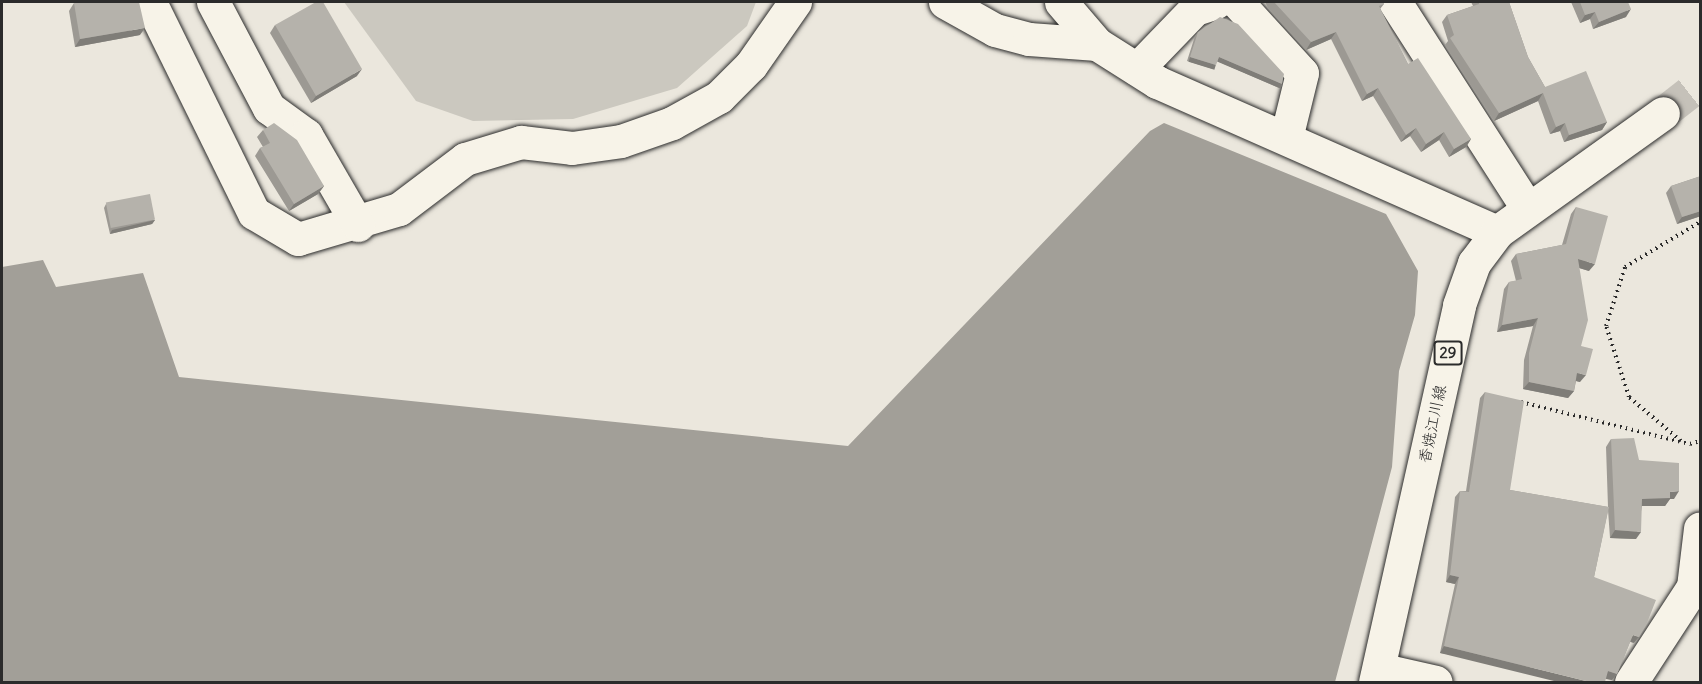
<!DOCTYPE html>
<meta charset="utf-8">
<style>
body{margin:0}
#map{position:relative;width:1702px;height:684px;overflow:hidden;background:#ebe7dd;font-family:Delius,"Klee One",sans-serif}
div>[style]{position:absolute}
.green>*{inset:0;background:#cbc8bf}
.water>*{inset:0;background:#a29f98}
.major-tunnel>*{height:33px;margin-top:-16.5px;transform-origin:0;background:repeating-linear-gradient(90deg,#c5c1b9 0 33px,transparent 0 49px)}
.path>*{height:4px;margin-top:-2px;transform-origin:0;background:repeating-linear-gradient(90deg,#2b2b2b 0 1.5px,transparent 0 6px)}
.roads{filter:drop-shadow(0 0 2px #2b2b2b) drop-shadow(0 0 2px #2b2b2b)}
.minor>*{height:33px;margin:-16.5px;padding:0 16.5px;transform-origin:16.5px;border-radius:16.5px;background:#f7f3e8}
.major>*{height:33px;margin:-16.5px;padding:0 16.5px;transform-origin:16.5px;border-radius:16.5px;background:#f7f3e8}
.wall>*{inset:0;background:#9c9993}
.shaded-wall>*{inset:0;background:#7f7d78;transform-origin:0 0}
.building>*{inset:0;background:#b5b2ab;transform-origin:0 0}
span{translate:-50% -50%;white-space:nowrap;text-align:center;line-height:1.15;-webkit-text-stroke:4.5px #f7f3e8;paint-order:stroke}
.shield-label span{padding:2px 4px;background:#f7f3e8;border:2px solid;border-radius:4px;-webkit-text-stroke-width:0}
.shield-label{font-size:15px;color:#2b2b2b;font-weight:700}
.street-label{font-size:16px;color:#2b2b2b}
.frame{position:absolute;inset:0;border:3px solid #2b2b2b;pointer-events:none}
</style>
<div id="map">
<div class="green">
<i style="clip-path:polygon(344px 2px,756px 2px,747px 26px,677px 88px,573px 119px,473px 121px,416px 101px)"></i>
</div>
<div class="water">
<i style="clip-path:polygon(1164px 123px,1386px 214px,1418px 271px,1415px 315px,1399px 371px,1392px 467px,1335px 682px,2px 682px,2px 267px,43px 260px,56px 287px,143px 273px,179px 377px,848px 446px,1150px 131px)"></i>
</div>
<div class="major-tunnel">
<i style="left:1663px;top:113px;width:47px;rotate:-38.1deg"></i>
</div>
<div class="path">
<i style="left:1521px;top:402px;width:174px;rotate:14deg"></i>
<i style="left:1690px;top:444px;width:10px;rotate:-17deg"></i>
<i style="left:1681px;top:441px;width:68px;rotate:-139.8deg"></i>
<i style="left:1629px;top:397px;width:75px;rotate:-107.9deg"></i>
<i style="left:1606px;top:326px;width:62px;rotate:-72.1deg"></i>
<i style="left:1625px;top:267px;width:87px;rotate:-31deg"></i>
</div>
<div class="roads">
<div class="minor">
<i style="left:150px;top:2px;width:235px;rotate:63.8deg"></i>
<i style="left:254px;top:213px;width:51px;rotate:30.6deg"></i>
<i style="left:298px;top:239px;width:105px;rotate:-16.5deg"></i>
<i style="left:399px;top:209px;width:83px;rotate:-37.1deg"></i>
<i style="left:465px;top:159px;width:59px;rotate:-16.9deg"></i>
<i style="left:521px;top:142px;width:51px;rotate:6.7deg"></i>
<i style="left:572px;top:148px;width:49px;rotate:-8.1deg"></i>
<i style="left:621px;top:141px;width:54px;rotate:-19.4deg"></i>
<i style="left:672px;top:123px;width:54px;rotate:-29deg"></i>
<i style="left:719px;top:97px;width:45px;rotate:-45deg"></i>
<i style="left:751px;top:65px;width:77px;rotate:-55.1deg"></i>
<i style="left:213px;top:2px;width:120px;rotate:62.2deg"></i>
<i style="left:269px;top:108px;width:46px;rotate:36.1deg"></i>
<i style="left:306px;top:135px;width:104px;rotate:60deg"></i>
<i style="left:945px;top:2px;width:57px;rotate:29.2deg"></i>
<i style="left:995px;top:30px;width:35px;rotate:15deg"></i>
<i style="left:1029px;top:39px;width:68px;rotate:4.2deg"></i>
<i style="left:1061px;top:2px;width:55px;rotate:49.4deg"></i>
<i style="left:1097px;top:44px;width:71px;rotate:32.3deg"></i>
<i style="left:1157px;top:82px;width:372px;rotate:23.8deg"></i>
<i style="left:1237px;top:2px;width:96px;rotate:47.5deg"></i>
<i style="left:1302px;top:73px;width:67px;rotate:103.8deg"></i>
<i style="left:1395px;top:2px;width:246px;rotate:57.3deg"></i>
<i style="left:1137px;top:69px;width:83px;rotate:-46deg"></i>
<i style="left:1195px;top:9px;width:22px;rotate:-18deg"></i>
<i style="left:1379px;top:669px;width:58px;rotate:12.8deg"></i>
<i style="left:1631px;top:682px;width:113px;rotate:-56.9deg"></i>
<i style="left:1693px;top:587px;width:59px;rotate:-83.2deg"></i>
</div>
<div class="major">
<i style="left:1375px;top:682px;width:386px;rotate:-77.4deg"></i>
<i style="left:1459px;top:305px;width:45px;rotate:-70.3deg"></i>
<i style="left:1474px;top:263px;width:39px;rotate:-53deg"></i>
<i style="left:1497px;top:232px;width:204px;rotate:-35.6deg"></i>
</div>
</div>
<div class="wall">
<i style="clip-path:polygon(1265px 2px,1384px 2px,1384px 4px,1380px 9px,1408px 64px,1471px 139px,1466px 147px,1449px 157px,1439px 140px,1421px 152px,1410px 136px,1401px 142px,1373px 96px,1362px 101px,1331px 39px,1306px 50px,1268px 8px)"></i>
<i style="clip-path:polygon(1471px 2px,1509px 2px,1528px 57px,1545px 87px,1607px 122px,1602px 130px,1564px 142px,1560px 131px,1550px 134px,1538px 101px,1494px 121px,1445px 45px,1448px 41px,1442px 22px,1447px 15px,1473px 6px)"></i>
<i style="clip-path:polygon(1571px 2px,1628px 2px,1626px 17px,1593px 29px,1590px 19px,1580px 23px)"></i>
<i style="clip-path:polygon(74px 3px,140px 35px,75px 47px,69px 11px)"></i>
<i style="clip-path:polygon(275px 25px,357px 76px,311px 103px,270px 33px)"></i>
<i style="clip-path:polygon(1198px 32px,1282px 84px,1279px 88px,1217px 61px,1213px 69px,1187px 61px,1195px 36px)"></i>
<i style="clip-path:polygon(263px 130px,324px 186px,318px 194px,289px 211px,255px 156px,260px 148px,263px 147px,257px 137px)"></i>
<i style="clip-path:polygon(1701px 176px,1701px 216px,1677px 224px,1666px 193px,1671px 186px)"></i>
<i style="clip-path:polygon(106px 204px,155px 220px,152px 224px,110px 234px,104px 208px)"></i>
<i style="clip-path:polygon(1576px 207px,1589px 271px,1579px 268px,1580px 382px,1576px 381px,1574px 391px,1568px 398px,1523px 389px,1524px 360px,1533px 326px,1497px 332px,1504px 289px,1509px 282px,1516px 281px,1511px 261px,1516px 254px,1562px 245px,1571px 214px)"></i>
<i style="clip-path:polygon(1485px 392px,1510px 490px,1608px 507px,1606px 447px,1611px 439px,1639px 460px,1674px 499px,1670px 499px,1665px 506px,1642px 506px,1636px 539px,1610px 538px,1608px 510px,1594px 577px,1634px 643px,1630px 642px,1617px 674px,1612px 680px,1440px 653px,1455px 584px,1446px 582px,1455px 497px,1460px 491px,1466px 491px,1480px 398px)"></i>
</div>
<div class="shaded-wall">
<i style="clip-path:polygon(1631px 9px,1626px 17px,1593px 29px,1599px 22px)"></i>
<i style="clip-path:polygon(1595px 12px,1590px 19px,1580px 23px,1585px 15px)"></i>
<i style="clip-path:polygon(145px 28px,140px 35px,75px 47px,80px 39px)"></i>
<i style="clip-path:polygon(1336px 32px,1331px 39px,1306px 50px,1311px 42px)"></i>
<i style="left:1190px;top:57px;width:27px;height:5px;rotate:17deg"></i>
<i style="left:1219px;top:57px;width:69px;height:5px;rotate:23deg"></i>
<i style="clip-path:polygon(362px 69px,357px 76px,311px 103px,316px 96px)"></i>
<i style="clip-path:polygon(1378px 88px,1373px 96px,1362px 101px,1367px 94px)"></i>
<i style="clip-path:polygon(1543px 93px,1538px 101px,1494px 121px,1499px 113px)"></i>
<i style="clip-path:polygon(1607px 122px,1602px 130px,1564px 142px,1569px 135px)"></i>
<i style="clip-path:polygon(1565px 123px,1560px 131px,1550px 134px,1556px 127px)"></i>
<i style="clip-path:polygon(1416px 128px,1410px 136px,1401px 142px,1406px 135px)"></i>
<i style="clip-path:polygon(1444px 132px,1439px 140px,1421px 152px,1426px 144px)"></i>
<i style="clip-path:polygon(1471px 139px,1466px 147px,1449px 157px,1454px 149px)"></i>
<i style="clip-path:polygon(324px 186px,318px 194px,289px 211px,294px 204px)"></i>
<i style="clip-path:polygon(1701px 211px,1701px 216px,1677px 224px,1682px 217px)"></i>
<i style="clip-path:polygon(155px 220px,152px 224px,110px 234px,112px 230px)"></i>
<i style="clip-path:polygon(1578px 259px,1595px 264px,1589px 271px,1573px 266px)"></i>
<i style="clip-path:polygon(1538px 318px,1533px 326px,1497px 332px,1502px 325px)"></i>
<i style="clip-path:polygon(1577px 373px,1586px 375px,1580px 382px,1572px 380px)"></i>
<i style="clip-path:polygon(1529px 382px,1574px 391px,1568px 398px,1523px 389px)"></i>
<i style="clip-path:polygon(1679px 491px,1674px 499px,1670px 499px,1665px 506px,1637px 506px,1642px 499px,1670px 492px)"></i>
<i style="clip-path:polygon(1615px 530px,1641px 532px,1636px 539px,1610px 538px)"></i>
<i style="clip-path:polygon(1450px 575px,1459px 577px,1455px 584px,1446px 582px)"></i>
<i style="clip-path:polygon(1633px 635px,1639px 637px,1634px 643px,1629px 641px)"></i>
<i style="clip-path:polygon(1444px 646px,1590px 682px,1558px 682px,1440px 653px)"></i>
<i style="clip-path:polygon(1608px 671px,1617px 674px,1612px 680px,1603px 678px)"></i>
</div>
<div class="building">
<i style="clip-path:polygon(83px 2px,139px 2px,145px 28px,80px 39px,74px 3px)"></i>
<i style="clip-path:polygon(316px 2px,323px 2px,362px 69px,316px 96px,275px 25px)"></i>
<i style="clip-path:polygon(1274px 2px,1384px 2px,1384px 4px,1379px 6px,1408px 64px,1418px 58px,1471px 139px,1454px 149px,1444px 132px,1426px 144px,1416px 128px,1406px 135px,1378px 88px,1367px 94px,1336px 32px,1311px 42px)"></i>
<i style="clip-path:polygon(1479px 2px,1509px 2px,1528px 57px,1545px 87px,1586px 71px,1607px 122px,1569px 135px,1565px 123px,1556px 127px,1543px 93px,1499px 113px,1450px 38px,1454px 35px,1447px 15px,1479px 4px)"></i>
<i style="clip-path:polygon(1580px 2px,1628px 2px,1631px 9px,1599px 22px,1595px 12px,1585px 15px)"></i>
<i style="clip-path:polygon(1220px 17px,1238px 24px,1284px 74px,1282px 84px,1219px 57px,1216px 65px,1190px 57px,1198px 32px)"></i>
<i style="clip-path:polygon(274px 123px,297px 140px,324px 186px,294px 204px,260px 148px,270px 143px,263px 130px)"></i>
<i style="clip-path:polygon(1701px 176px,1701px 211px,1682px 217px,1671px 186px)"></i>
<i style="left:150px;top:194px;width:26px;height:45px;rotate:79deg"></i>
<i style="clip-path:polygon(1576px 207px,1608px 216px,1595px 264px,1578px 259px,1588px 320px,1581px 346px,1593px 349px,1586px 375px,1577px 373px,1574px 391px,1529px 382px,1529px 353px,1538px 318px,1502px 325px,1509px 282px,1522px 279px,1516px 254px,1566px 244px)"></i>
<i style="clip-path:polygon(1485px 392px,1524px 401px,1510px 490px,1609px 507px,1594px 577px,1656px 600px,1647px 623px,1639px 637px,1633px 635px,1617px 674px,1608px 671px,1605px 682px,1590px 682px,1444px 646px,1459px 577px,1450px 575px,1460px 491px,1469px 492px)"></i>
<i style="clip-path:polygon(1634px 438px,1639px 460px,1679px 463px,1679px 491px,1670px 492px,1670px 498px,1642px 499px,1641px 532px,1615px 530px,1611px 439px)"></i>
</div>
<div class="shield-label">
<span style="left:1448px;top:353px">29</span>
</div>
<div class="street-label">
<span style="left:1432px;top:424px;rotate:-78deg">香焼江川線</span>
</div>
<div class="frame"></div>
</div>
